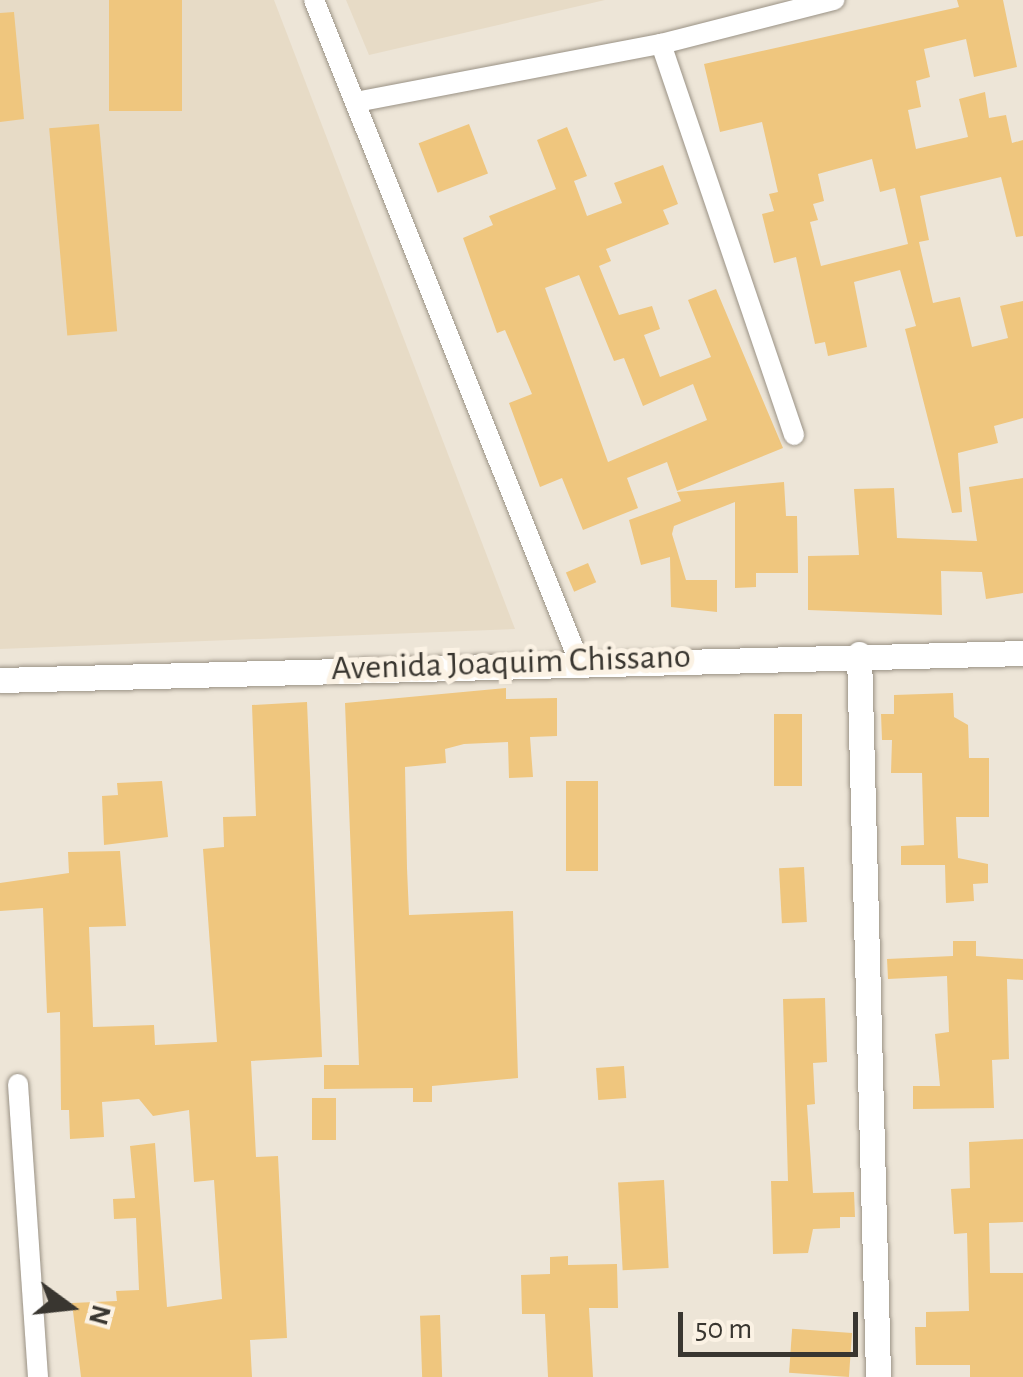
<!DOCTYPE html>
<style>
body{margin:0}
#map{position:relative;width:1023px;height:1377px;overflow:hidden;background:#ede5d7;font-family:"Alegreya Sans",sans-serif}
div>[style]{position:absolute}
.built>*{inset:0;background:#e7dbc6}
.building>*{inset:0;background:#efc67e;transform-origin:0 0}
.roads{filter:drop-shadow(0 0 2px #9a9285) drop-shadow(0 0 2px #9a9285)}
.minor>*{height:20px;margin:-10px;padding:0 10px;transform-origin:10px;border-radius:10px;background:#fff}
.tertiary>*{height:25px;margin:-12.5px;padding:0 12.5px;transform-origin:12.5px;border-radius:12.5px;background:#fff}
span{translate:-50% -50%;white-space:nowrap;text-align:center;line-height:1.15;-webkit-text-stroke:10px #fbf2e4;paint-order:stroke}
.street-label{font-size:35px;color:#393630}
.north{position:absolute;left:20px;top:1257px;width:100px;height:100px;-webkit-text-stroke:8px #fbf2e4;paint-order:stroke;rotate:105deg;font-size:28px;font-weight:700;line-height:40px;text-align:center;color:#393630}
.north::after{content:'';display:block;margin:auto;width:35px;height:45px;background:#393630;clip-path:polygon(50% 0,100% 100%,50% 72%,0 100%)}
.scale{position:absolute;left:678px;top:1312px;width:180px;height:45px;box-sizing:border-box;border:5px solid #393630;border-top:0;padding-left:12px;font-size:30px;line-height:35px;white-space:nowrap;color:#393630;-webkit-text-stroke:8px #fbf2e4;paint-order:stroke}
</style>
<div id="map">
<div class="built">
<i style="clip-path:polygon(0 0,274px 0,515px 629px,0 649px)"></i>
<i style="clip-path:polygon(346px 0,605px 0,369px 55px)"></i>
</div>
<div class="building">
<i style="left:109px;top:0;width:73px;height:111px"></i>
<i style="clip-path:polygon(evenodd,957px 0,1003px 0,1017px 67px,974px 77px,966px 39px,924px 49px,930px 77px,916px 81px,921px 107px,908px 110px,916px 149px,968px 137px,959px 99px,985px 92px,989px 118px,1006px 115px,1012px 143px,1023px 140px,1023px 236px,1016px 237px,1001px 177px,920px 196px,929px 240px,919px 242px,933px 303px,960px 297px,972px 347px,1008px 338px,1000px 306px,1023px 301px,1023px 418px,994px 426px,998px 443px,958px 453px,962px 512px,952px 513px,905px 329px,916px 326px,900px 270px,854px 282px,867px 347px,828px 356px,825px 342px,815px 344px,796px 257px,774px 263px,762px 214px,774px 211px,769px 194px,778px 192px,762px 122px,720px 132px,704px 64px,959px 7px,957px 0,872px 159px,880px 192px,895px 188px,908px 244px,821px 266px,810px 222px,818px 220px,813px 204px,824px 201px,818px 174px,872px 159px)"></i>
<i style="clip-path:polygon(14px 12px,24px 119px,0 122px,0 13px)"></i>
<i style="left:99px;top:124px;width:208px;height:50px;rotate:85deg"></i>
<i style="left:469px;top:124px;width:53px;height:54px;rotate:69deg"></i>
<i style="clip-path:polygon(evenodd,567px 127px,587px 176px,574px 181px,587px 216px,622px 203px,614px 183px,663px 165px,678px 204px,663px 210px,669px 224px,606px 249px,611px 261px,599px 266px,619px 315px,652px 306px,660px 329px,644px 335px,660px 377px,711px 357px,688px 300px,716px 289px,783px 448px,677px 491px,667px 462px,627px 478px,638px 508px,583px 530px,562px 478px,540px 487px,509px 403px,532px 394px,505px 330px,497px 333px,463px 238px,493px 225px,489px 216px,556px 189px,537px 140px,567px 127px,579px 275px,614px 361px,624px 358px,643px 406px,693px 384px,707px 420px,608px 462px,545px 288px,579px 275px)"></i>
<i style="clip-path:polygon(1023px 478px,1023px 593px,986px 599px,982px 572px,941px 571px,942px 615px,808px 610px,808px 556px,859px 555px,854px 489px,894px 488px,897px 538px,977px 541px,969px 487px)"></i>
<i style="clip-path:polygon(784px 482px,786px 516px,797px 516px,798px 573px,756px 573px,756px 587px,735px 588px,735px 502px,674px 526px,672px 534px,686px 580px,717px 580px,717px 612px,671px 607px,670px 557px,641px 565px,629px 520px,681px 501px,677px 492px)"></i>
<i style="left:588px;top:563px;width:21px;height:24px;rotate:67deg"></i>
<i style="clip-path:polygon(506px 688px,506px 699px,557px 698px,557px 736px,530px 737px,533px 777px,509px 778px,508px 742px,464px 744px,445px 749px,446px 763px,405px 767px,407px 868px,409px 915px,513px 911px,518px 1078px,432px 1086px,432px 1102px,413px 1102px,413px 1088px,324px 1089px,324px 1065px,359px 1065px,345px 703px)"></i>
<i style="clip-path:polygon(953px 693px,954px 717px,968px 725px,969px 758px,989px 758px,989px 817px,956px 817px,958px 858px,988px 864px,988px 883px,973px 884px,974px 901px,946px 903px,945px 865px,901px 865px,901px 846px,924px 845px,922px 773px,891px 773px,892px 740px,882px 740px,881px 714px,894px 714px,894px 695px)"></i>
<i style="clip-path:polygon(307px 702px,322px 1057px,251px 1061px,256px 1157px,278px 1156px,287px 1338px,250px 1340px,252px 1377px,81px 1377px,72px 1303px,117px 1301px,116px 1291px,139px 1290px,136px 1218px,114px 1219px,113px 1199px,135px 1198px,130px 1146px,155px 1143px,167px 1307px,222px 1299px,214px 1180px,194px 1182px,189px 1110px,153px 1116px,139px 1099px,102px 1102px,104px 1137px,70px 1139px,69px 1110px,61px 1110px,60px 1012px,47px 1013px,43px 908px,0 911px,0 883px,69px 873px,68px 852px,120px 851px,126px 926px,89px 927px,93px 1027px,154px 1025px,155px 1045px,217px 1042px,203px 849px,224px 847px,223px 817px,256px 816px,252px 705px)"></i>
<i style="left:774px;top:714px;width:28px;height:72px"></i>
<i style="clip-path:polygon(162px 781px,168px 837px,104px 845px,102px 796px,118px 795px,117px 783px)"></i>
<i style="left:566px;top:781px;width:32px;height:90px"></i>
<i style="left:804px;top:867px;width:55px;height:25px;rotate:87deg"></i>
<i style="clip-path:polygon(953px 941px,976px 941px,976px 956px,1023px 959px,1023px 980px,1007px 979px,1009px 1059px,992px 1060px,994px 1108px,913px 1109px,913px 1086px,940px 1086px,935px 1034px,949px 1032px,947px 976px,888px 979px,887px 959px,953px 956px)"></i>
<i style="clip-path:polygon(825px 998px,827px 1062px,813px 1063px,815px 1104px,807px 1105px,813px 1193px,854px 1192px,855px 1217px,840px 1217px,840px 1228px,813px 1229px,808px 1253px,773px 1254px,771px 1181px,788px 1181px,783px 999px)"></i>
<i style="left:624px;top:1066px;width:32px;height:28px;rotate:86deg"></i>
<i style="left:312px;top:1098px;width:24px;height:42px"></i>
<i style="clip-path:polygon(1023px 1139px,1023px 1222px,989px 1223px,990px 1273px,1023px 1273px,1023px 1377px,970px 1377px,970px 1365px,916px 1365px,915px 1327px,926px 1327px,926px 1312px,969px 1311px,967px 1233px,954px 1234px,951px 1189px,970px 1188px,969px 1142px)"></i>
<i style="left:664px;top:1180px;width:88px;height:46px;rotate:87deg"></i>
<i style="clip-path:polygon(568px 1256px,568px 1265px,617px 1264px,618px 1308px,589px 1308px,593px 1377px,548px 1377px,545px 1314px,522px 1314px,521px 1275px,550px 1274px,550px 1257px)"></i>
<i style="left:440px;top:1315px;width:62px;height:20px;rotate:88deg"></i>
<i style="left:852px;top:1333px;width:44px;height:60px;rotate:94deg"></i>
</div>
<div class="roads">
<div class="minor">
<i style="left:314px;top:0;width:710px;rotate:68.17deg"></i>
<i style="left:661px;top:44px;width:413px;rotate:71.2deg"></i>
<i style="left:356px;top:102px;width:310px;rotate:-10.8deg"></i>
<i style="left:661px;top:44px;width:179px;rotate:-14.3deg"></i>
<i style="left:18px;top:1084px;width:294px;rotate:86.1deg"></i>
</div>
<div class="tertiary">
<i style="left:859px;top:654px;width:723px;rotate:88.49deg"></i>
<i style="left:0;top:680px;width:1023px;rotate:-1.51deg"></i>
</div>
</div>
<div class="street-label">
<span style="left:511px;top:663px;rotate:-2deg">Avenida Joaquim Chissano</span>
</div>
<div class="north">N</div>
<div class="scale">50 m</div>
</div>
